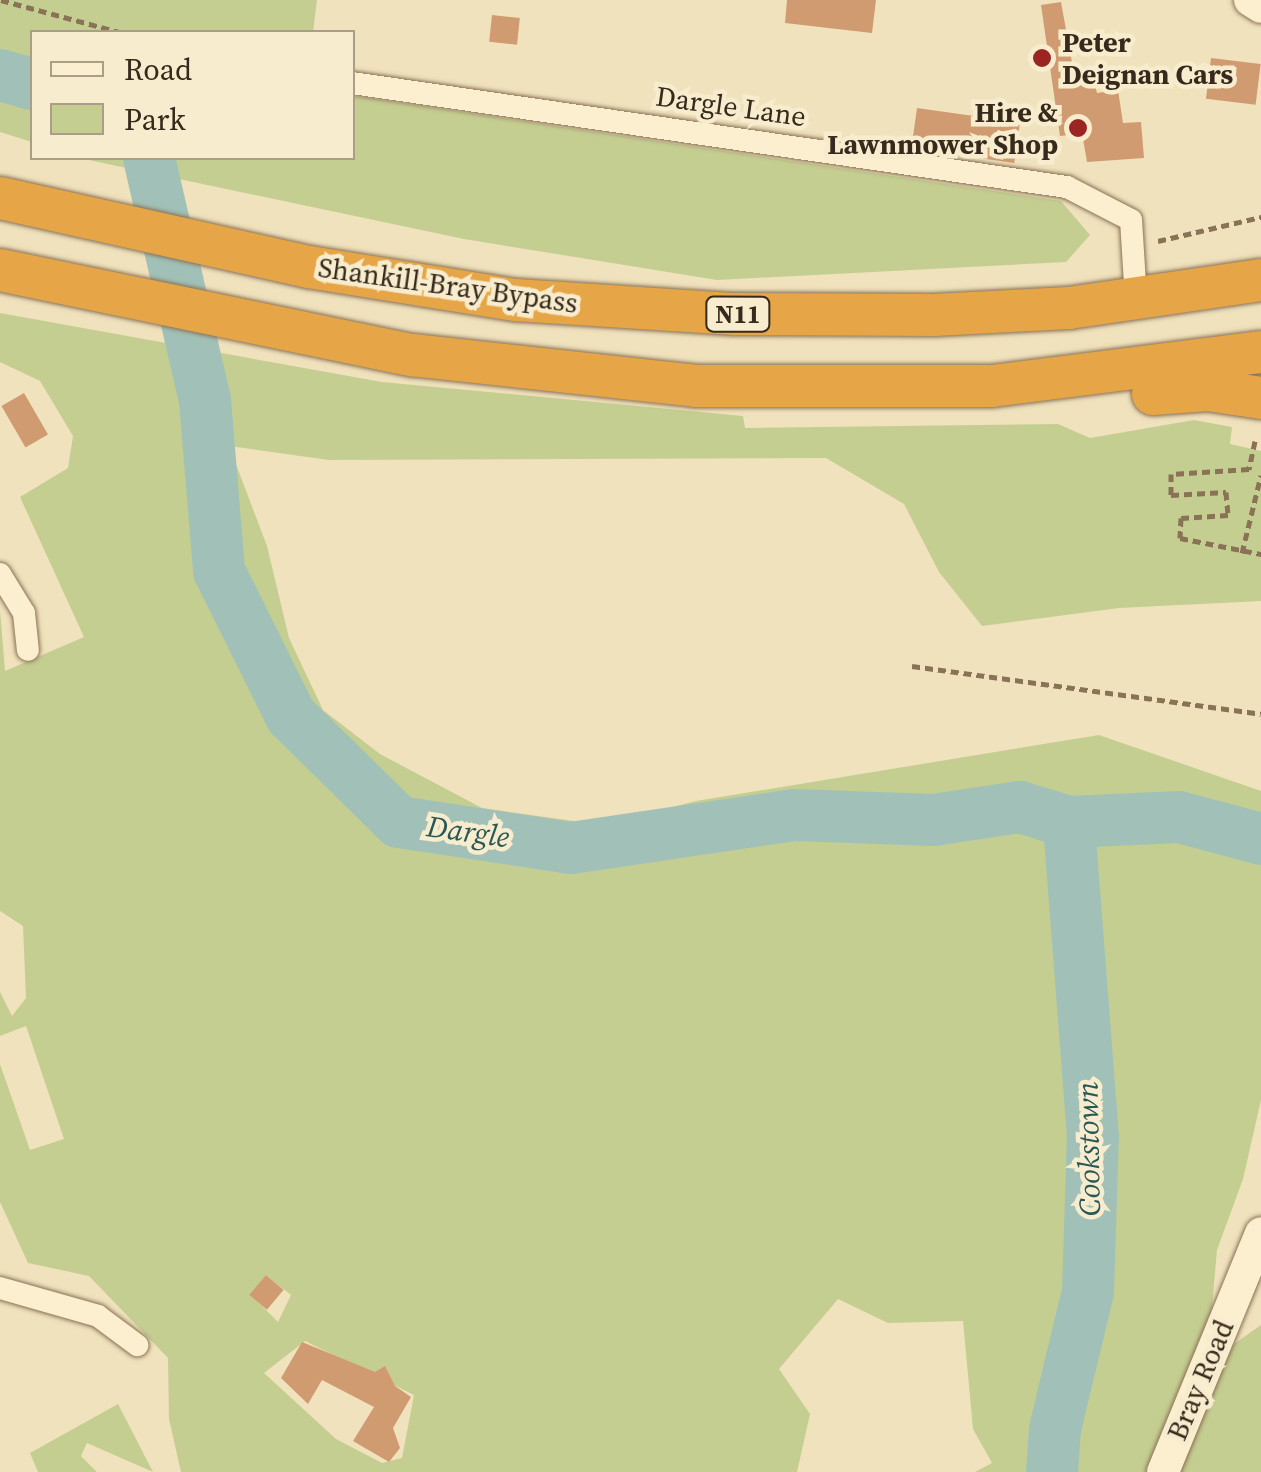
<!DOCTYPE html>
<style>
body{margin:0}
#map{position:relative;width:1261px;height:1472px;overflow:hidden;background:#f0e2bd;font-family:"Source Serif 4",serif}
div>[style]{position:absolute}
.green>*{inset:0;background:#c5ce91}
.river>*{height:52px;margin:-26px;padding:0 26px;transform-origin:26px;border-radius:26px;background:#a1c1b8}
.building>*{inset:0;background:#d09b70;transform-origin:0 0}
.path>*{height:5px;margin-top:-2.5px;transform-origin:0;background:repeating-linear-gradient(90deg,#897255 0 8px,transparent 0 13px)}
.roads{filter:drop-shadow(0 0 2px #897255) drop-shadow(0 0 2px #897255)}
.street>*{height:22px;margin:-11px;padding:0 11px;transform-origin:11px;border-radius:11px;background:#fbefd0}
.secondary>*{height:32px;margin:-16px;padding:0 16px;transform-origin:16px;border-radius:16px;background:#fbefd0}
.highway>*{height:42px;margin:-21px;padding:0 21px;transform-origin:21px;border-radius:21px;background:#e6a547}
.dots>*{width:28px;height:28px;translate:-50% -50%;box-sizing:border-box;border:5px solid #f7eccd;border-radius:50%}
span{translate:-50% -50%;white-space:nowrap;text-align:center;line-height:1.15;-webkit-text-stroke:9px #f7eccd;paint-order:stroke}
.shield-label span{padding:2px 8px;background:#f7eccd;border:2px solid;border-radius:8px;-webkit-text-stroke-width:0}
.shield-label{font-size:25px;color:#37291b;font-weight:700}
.poi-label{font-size:28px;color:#37291b;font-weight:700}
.left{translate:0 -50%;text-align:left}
.right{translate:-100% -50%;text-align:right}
.street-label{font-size:28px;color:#37291b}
.water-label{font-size:30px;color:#295856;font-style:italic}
.legend{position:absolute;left:30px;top:30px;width:325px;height:130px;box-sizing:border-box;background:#f7eccd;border:2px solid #aa9e86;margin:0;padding:12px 18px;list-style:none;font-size:30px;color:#37291b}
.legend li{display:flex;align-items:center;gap:20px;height:50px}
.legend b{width:50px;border:2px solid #aa9e86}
</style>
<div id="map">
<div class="green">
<i style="clip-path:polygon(0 0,317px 0,313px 32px,32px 32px,32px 142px,0 132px)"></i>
<i style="clip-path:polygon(353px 96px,1061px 201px,1090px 235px,1066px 262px,717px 280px,464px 239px,79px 158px,352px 158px)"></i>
<i style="clip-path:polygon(evenodd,0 313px,382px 382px,743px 416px,745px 428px,1058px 424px,1090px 438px,1194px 420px,1232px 427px,1230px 444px,1261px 451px,1261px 601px,1119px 608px,982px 626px,939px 572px,904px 504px,826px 458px,329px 460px,229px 446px,267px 546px,289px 638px,323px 710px,380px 754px,482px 808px,602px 825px,696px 801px,1099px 735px,1261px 791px,1261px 1100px,1243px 1179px,1217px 1250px,1207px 1363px,1261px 1325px,1261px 1472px,975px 1472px,992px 1463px,973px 1429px,963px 1321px,888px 1323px,838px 1299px,779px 1369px,810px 1414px,797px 1472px,181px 1472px,169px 1419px,168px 1358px,89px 1276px,28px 1263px,0 1202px,0 1064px,30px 1150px,64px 1139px,26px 1026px,0 1036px,0 992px,12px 1016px,26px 998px,23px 926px,0 911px,0 610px,5px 671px,84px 637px,20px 497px,68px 468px,73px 436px,40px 381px,0 362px,0 313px,266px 1275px,291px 1295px,278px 1322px,251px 1295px,266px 1275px,0 313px,305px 1341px,414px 1395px,402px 1458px,382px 1463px,336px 1439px,264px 1373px,305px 1341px)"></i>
<i style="clip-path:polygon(118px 1404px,153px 1472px,87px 1443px,81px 1456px,97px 1472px,38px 1472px,30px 1453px)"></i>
</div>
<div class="river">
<i style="left:0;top:75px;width:33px;rotate:16deg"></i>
<i style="left:149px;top:158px;width:248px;rotate:77deg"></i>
<i style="left:205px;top:400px;width:172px;rotate:85.3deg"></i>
<i style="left:219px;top:571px;width:162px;rotate:63.6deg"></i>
<i style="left:291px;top:716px;width:151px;rotate:44.5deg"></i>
<i style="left:399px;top:822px;width:174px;rotate:8.6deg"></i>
<i style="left:571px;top:848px;width:226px;rotate:-8.4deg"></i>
<i style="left:795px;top:815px;width:138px;rotate:2.1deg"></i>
<i style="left:933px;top:820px;width:88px;rotate:-8.5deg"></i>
<i style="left:1020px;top:807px;width:51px;rotate:17deg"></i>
<i style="left:1069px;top:822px;width:110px;rotate:-2.6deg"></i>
<i style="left:1179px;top:817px;width:85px;rotate:15deg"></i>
<i style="left:1052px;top:1472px;width:43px;rotate:-86deg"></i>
<i style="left:1055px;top:1429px;width:141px;rotate:-76.5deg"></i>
<i style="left:1088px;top:1292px;width:155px;rotate:-88.2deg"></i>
<i style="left:1093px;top:1137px;width:316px;rotate:-94.4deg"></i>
</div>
<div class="building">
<i style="clip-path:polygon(787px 0,876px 0,872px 33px,785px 23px)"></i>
<i style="clip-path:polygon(1061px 2px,1075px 79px,1093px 76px,1097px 93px,1118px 90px,1123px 123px,1141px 122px,1144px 158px,1087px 162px,1082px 133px,1060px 136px,1041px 5px)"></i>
<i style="left:492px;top:15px;width:28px;height:27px;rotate:6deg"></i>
<i style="left:1211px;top:58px;width:50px;height:41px;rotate:7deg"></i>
<i style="left:917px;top:108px;width:104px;height:41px;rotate:8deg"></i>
<i style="left:24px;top:393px;width:48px;height:26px;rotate:60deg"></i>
<i style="left:266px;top:1275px;width:23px;height:26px;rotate:40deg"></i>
<i style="clip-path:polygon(302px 1342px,375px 1372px,385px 1366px,395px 1386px,411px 1397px,393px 1428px,400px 1448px,389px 1462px,353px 1441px,374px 1407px,322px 1380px,308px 1404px,281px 1378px)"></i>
</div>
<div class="path">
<i style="left:1px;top:0;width:123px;rotate:15.1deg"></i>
<i style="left:1158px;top:241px;width:106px;rotate:-13.1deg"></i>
<i style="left:1255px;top:441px;width:29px;rotate:102deg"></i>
<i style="left:1249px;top:469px;width:78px;rotate:176.3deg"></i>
<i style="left:1171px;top:474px;width:21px;rotate:90deg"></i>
<i style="left:1171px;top:495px;width:55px;rotate:-3.1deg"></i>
<i style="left:1226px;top:492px;width:23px;rotate:85deg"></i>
<i style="left:1228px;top:515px;width:47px;rotate:176.3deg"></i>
<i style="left:1181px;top:518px;width:20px;rotate:93deg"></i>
<i style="left:1180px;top:538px;width:83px;rotate:11.2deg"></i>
<i style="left:1242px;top:553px;width:80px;rotate:-76.3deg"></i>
<i style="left:912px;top:666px;width:352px;rotate:7.8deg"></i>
</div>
<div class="roads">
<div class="street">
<i style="left:352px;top:83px;width:723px;rotate:8.28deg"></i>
<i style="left:1067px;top:187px;width:72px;rotate:27.3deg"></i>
<i style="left:1131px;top:220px;width:80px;rotate:86.4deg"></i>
<i style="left:0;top:574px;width:46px;rotate:58.4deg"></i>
<i style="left:24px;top:613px;width:37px;rotate:84deg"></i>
<i style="left:0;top:1288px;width:102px;rotate:15.9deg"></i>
<i style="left:98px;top:1316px;width:49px;rotate:36.6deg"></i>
</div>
<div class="secondary">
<i style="left:1250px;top:0;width:13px;rotate:32deg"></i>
<i style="left:1163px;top:1472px;width:258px;rotate:-67.7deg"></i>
</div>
<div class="highway">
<i style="left:0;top:198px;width:317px;rotate:12.6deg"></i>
<i style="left:309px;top:267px;width:210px;rotate:9.1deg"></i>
<i style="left:516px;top:300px;width:219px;rotate:3.7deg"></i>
<i style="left:735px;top:314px;width:199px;rotate:0.3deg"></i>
<i style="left:934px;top:315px;width:135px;rotate:-3deg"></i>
<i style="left:1069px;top:308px;width:194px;rotate:-8.3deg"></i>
<i style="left:0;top:270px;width:421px;rotate:11.7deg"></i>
<i style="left:412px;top:355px;width:286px;rotate:6.2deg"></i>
<i style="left:696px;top:386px;width:296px"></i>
<i style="left:992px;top:386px;width:271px;rotate:-7.2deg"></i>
<i style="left:1153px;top:394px;width:55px;rotate:-4.2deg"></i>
<i style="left:1208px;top:390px;width:54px;rotate:8.6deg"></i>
</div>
</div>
<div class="dots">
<i style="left:1042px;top:58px;background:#9b2522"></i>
<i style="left:1078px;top:128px;background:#9b2522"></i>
</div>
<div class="shield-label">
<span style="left:738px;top:314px">N11</span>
</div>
<div class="poi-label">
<span class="left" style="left:1062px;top:58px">Peter<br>Deignan Cars</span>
<span class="right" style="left:1058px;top:128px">Hire &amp;<br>Lawnmower Shop</span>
</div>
<div class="street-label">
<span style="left:731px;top:106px;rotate:8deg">Dargle Lane</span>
<span style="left:448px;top:285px;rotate:8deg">Shankill-Bray Bypass</span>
<span style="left:1200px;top:1380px;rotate:-67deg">Bray Road</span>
</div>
<div class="water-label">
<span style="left:468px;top:832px;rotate:8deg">Dargle</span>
<span style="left:1089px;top:1149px;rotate:-91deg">Cookstown</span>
</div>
<ul class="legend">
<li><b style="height:12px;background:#fbefd0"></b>Road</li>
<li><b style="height:28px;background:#c5ce91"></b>Park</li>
</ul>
</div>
